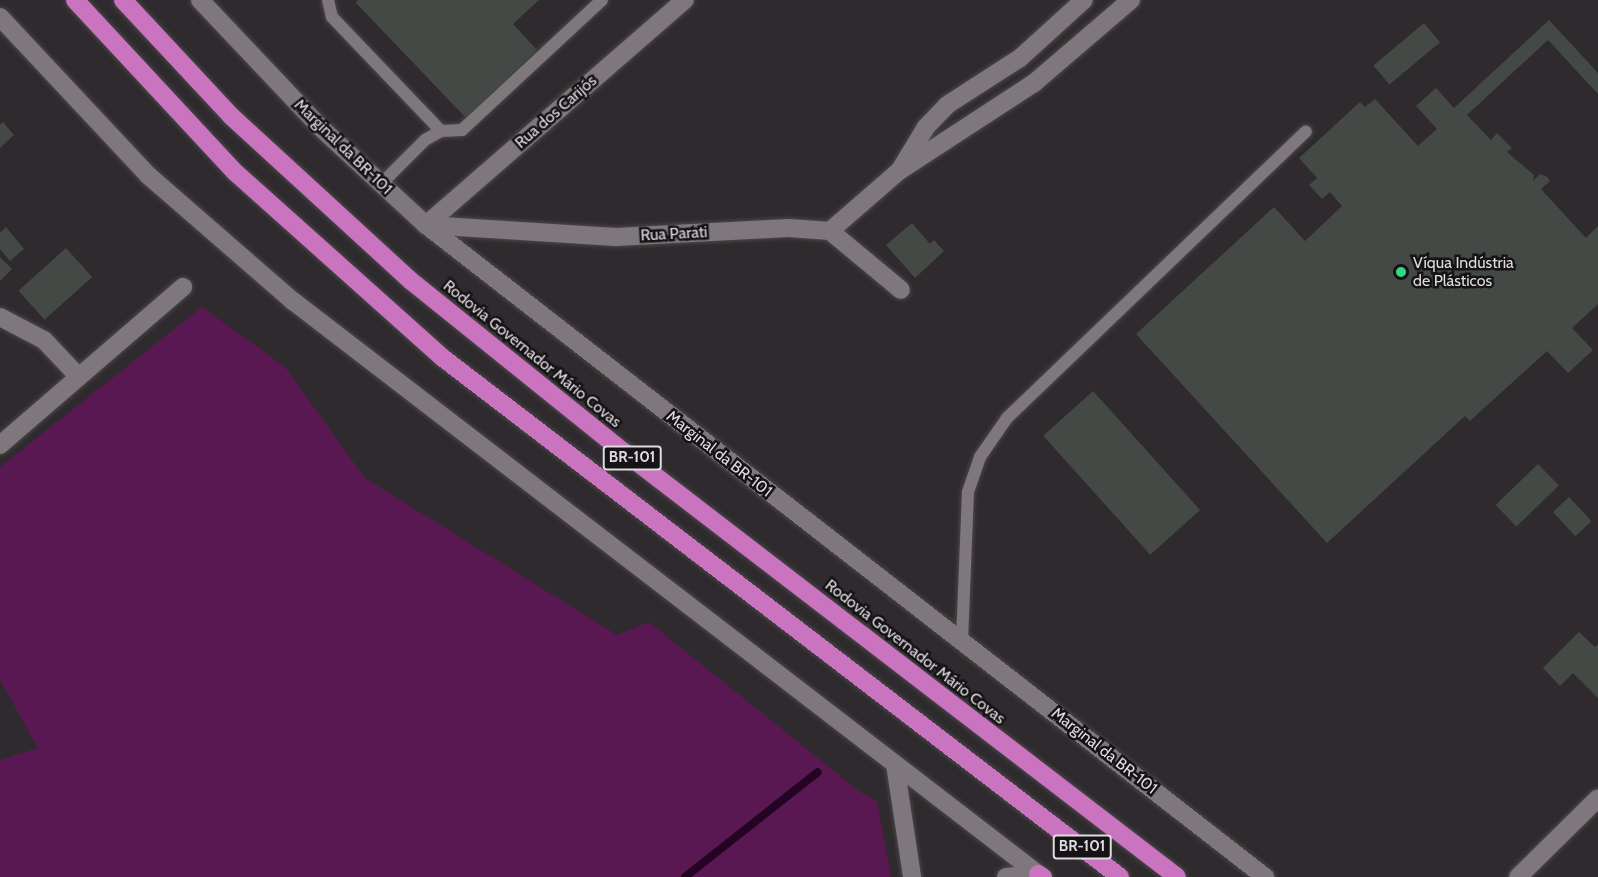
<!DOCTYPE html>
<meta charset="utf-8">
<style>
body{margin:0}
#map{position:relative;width:1598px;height:877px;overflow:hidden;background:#2e2a2d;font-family:Cabin,sans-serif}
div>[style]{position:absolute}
.green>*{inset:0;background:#591852}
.stream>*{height:8px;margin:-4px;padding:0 4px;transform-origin:4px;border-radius:4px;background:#250322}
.building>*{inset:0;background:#444946;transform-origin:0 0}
.roads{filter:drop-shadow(0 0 2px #4a474a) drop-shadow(0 0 2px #4a474a)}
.lane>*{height:12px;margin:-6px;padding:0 6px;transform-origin:6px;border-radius:6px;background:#7e787d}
.street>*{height:18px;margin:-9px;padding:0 9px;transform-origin:9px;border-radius:9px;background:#7e787d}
.secondary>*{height:18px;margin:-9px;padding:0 9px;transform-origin:9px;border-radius:9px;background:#7e787d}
.highway>*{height:18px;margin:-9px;padding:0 9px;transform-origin:9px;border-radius:9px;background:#ca74bf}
.dots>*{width:16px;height:16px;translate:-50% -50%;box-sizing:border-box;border:3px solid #151315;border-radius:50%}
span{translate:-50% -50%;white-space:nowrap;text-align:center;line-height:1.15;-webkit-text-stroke:5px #151315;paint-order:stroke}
.shield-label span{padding:2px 4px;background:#151315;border:2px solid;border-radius:4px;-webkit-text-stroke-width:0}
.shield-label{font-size:15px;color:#dfdcdf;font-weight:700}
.street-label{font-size:16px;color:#dfdcdf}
.poi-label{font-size:16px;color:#dfdcdf}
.left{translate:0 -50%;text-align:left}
</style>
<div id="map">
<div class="green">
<i style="clip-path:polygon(202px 307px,285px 367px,365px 478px,617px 635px,649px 622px,860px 792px,877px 801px,891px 877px,0 877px,0 760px,38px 748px,0 680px,0 467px)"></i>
</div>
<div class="stream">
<i style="left:685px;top:877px;width:169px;rotate:-38.3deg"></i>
</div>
<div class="building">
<i style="clip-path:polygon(358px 0,539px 0,513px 24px,537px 50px,466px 118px,356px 3px)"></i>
<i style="clip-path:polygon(1549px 20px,1598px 73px,1598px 94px,1548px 40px,1467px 115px,1491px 140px,1497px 133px,1512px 148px,1507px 152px,1534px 175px,1533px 181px,1540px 174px,1547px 177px,1550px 181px,1541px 189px,1586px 238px,1598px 226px,1598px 304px,1572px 328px,1593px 350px,1568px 373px,1547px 351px,1470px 421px,1465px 416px,1327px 543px,1136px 334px,1274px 207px,1305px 241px,1342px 206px,1330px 192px,1322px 199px,1309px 185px,1317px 178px,1299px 158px,1360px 102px,1365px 107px,1375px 99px,1418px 146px,1437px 129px,1416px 106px,1436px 88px,1454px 108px)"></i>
<i style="left:1424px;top:23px;width:25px;height:66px;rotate:50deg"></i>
<i style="clip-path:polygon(3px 122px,14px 135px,0 148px,0 125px)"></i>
<i style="clip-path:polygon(912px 223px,930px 244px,934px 240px,944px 251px,915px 278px,886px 245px)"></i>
<i style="clip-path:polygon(6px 227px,24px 249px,10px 261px,0 249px,0 233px)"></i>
<i style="left:66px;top:248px;width:39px;height:64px;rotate:48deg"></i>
<i style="clip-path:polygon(0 257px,12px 269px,0 281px)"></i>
<i style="left:1093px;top:391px;width:160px;height:67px;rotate:48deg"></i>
<i style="left:1538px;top:464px;width:30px;height:59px;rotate:46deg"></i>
<i style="left:1569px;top:497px;width:33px;height:22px;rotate:47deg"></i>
<i style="clip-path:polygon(1579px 632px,1595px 647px,1598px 644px,1598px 698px,1573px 673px,1560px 686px,1543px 668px)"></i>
</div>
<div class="roads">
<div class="lane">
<i style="left:328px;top:0;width:17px;rotate:77deg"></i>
<i style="left:332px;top:17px;width:158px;rotate:46.3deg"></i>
<i style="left:441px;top:131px;width:18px;rotate:151deg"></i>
<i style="left:425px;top:140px;width:64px;rotate:135deg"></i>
<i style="left:441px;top:131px;width:21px;rotate:-3deg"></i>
<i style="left:462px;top:130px;width:191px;rotate:-42.9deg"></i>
<i style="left:962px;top:641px;width:149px;rotate:-87.7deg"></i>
<i style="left:968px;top:492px;width:37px;rotate:-71deg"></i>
<i style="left:980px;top:457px;width:47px;rotate:-55.3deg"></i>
<i style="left:1007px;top:418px;width:414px;rotate:-43.8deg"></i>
</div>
<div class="street">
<i style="left:900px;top:170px;width:50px;rotate:-58.8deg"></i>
<i style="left:926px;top:127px;width:30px;rotate:-46deg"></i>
<i style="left:947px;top:105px;width:87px;rotate:-32.8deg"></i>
<i style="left:1020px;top:58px;width:86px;rotate:-42.2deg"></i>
<i style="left:426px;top:225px;width:190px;rotate:3.6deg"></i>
<i style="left:616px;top:237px;width:173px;rotate:-3deg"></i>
<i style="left:789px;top:228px;width:41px;rotate:4.2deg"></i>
<i style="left:830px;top:231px;width:92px;rotate:39.7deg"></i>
<i style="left:426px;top:225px;width:343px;rotate:-41deg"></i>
<i style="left:830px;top:231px;width:91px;rotate:-41deg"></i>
<i style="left:899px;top:171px;width:161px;rotate:-33.1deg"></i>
<i style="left:1034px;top:83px;width:128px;rotate:-40.6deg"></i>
<i style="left:0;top:317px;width:50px;rotate:27.6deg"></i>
<i style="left:44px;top:340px;width:50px;rotate:46.6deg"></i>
<i style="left:0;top:445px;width:242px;rotate:-40.8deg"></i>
<i style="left:1518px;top:877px;width:112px;rotate:-44.6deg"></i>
</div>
<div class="secondary">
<i style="left:200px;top:0;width:175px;rotate:46.6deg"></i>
<i style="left:320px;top:127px;width:144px;rotate:42.8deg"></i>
<i style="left:426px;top:225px;width:1063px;rotate:37.85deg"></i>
<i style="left:0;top:17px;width:218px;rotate:46.9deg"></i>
<i style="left:149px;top:176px;width:191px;rotate:41deg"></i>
<i style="left:293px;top:301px;width:940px;rotate:37.56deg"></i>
<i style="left:895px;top:764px;width:114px;rotate:81.4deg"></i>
<i style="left:1006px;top:877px;width:32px;rotate:-5deg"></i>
</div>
<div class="highway">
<i style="left:75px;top:0;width:236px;rotate:47.1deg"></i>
<i style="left:236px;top:173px;width:278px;rotate:41.8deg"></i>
<i style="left:443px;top:358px;width:853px;rotate:37.47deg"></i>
<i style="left:123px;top:0;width:158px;rotate:47deg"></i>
<i style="left:231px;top:116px;width:244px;rotate:42.5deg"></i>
<i style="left:411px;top:281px;width:273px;rotate:38.8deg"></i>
<i style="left:624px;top:452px;width:697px;rotate:37.54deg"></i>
<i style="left:1038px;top:874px;width:6px;rotate:31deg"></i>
</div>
</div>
<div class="dots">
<i style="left:1401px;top:272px;background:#30d883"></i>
</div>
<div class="shield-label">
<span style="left:632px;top:458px">BR-101</span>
<span style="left:1082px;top:847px">BR-101</span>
</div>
<div class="street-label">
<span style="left:556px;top:112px;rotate:-41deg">Rua dos Carijós</span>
<span style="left:343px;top:147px;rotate:44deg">Marginal da BR-101</span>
<span style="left:674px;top:234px;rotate:-3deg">Rua Parati</span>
<span style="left:532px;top:354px;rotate:39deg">Rodovia Governador Mário Covas</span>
<span style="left:719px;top:454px;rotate:38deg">Marginal da BR-101</span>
<span style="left:915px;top:652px;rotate:38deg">Rodovia Governador Mário Covas</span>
<span style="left:1104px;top:751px;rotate:38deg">Marginal da BR-101</span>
</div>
<div class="poi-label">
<span class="left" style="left:1413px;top:272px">Víqua Indústria<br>de Plásticos</span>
</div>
</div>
